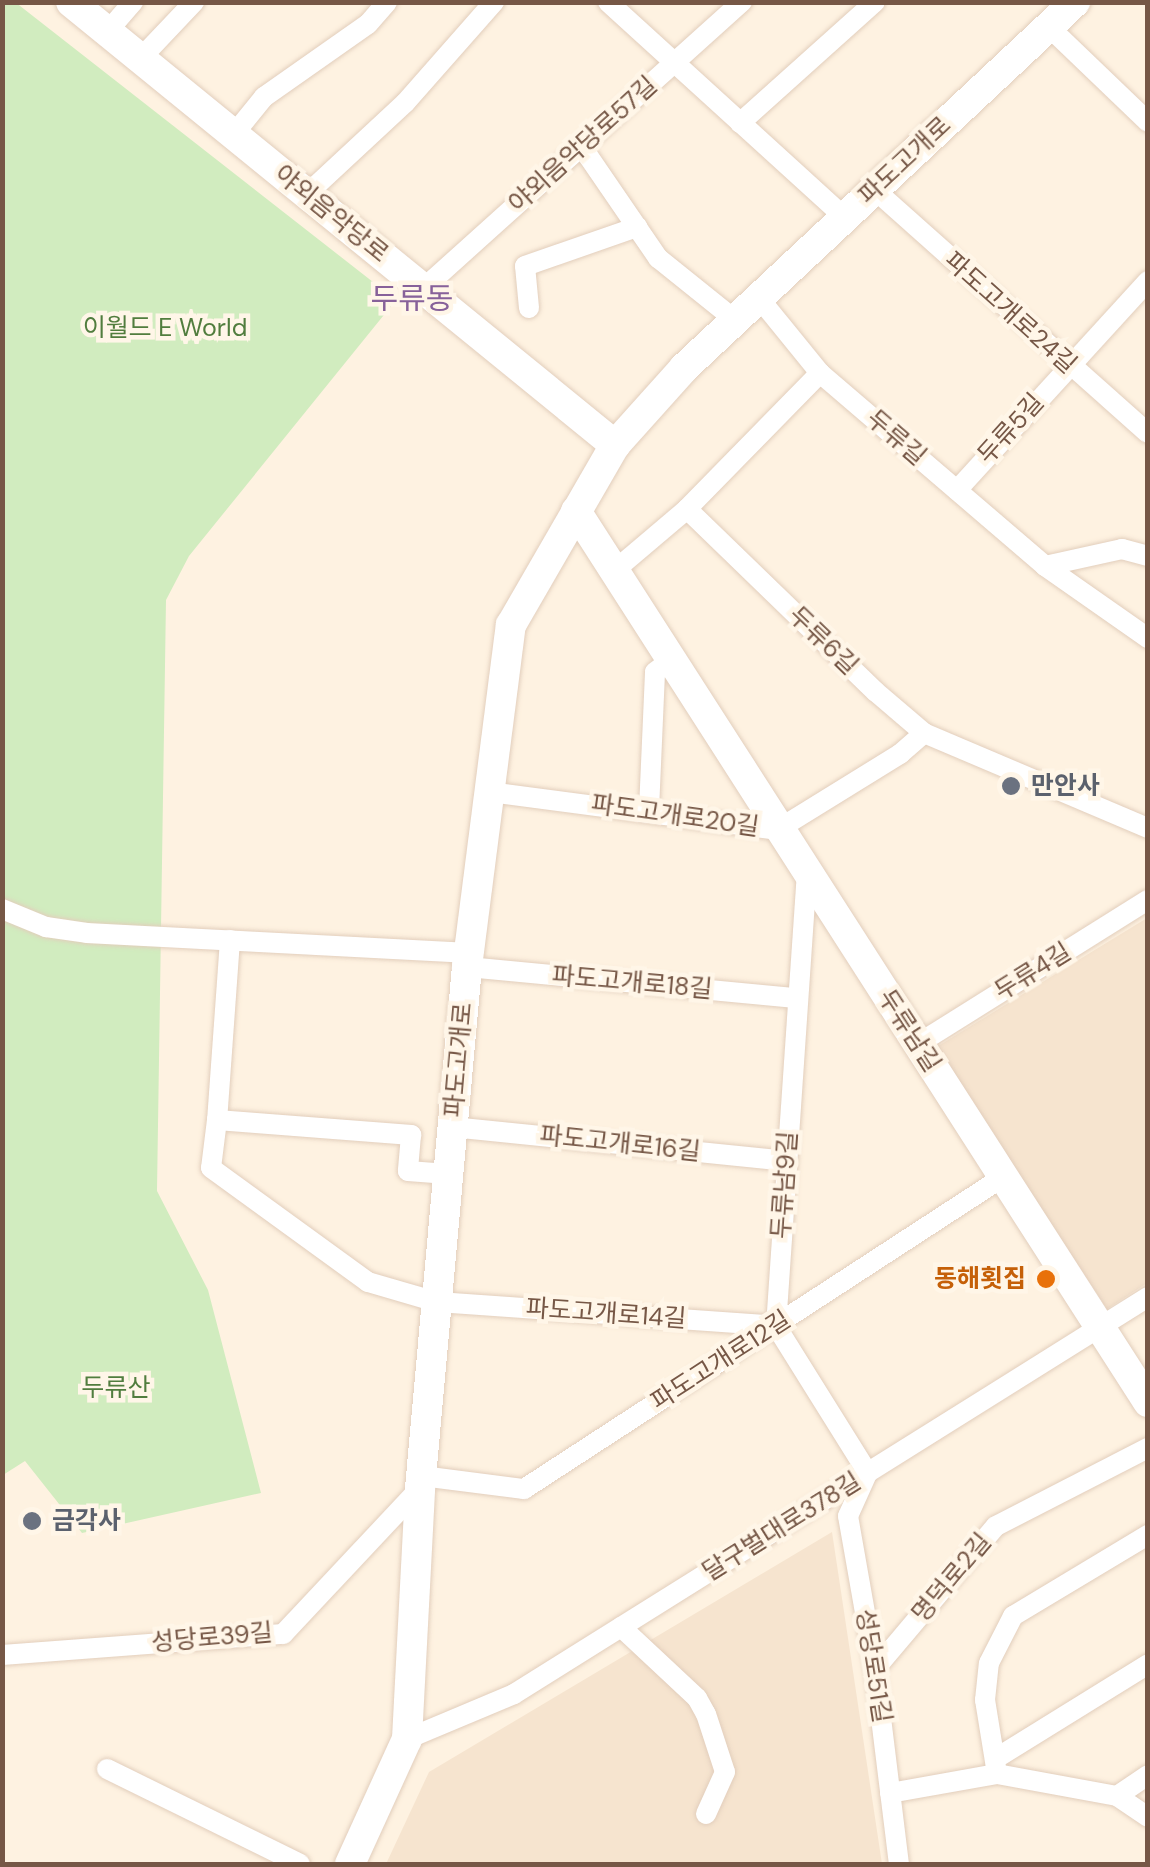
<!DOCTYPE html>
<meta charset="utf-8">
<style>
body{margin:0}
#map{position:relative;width:1150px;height:1867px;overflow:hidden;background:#fef2e1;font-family:"DM Sans","Noto Sans KR",sans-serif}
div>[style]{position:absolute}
.residential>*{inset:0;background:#f6e4cf}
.green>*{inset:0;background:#d1ecbf}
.roads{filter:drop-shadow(0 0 2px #e2cebc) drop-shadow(0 0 2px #e2cebc)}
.street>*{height:20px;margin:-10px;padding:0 10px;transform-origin:10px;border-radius:10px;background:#fff}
.secondary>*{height:30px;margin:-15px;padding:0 15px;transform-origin:15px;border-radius:15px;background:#fff}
.dots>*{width:28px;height:28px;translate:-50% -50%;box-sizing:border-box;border:5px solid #fff6e8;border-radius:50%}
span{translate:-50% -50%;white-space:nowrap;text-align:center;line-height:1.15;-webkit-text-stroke:9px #fff6e8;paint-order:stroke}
.street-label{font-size:25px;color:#765746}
.park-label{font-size:25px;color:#517d3e}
.worship-label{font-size:25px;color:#5b616d;font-weight:700}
.left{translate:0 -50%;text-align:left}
.food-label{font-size:25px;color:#c56008;font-weight:700}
.right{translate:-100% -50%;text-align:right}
.quarter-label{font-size:30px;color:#87619a}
.frame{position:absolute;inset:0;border:5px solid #765746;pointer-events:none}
</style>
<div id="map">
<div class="residential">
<i style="clip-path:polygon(1147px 918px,1147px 1283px,1107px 1309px,935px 1048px)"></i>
<i style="clip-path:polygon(832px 1532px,882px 1864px,386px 1864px,429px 1772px)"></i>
</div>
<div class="green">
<i style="clip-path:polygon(15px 2px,396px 300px,189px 556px,166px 600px,157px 1191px,208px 1290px,261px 1493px,82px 1533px,25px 1461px,3px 1475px,2px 3px)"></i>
</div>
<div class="roads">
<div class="street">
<i style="left:608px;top:2px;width:321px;rotate:42.3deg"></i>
<i style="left:1049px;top:27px;width:137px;rotate:43.8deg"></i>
<i style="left:107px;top:32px;width:40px;rotate:-49deg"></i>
<i style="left:140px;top:59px;width:79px;rotate:-46.5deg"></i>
<i style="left:740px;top:123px;width:181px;rotate:-41.9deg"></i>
<i style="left:234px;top:134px;width:48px;rotate:-51deg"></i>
<i style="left:264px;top:97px;width:127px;rotate:-35.1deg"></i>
<i style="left:368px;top:24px;width:29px;rotate:-49deg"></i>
<i style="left:582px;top:147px;width:135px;rotate:55.6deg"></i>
<i style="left:658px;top:258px;width:99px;rotate:38.8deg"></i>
<i style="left:875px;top:190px;width:365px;rotate:41.7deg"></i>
<i style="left:307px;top:194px;width:134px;rotate:-42.9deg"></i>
<i style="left:405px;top:103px;width:135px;rotate:-48.6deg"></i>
<i style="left:424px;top:288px;width:428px;rotate:-42deg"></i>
<i style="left:759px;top:298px;width:97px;rotate:50.9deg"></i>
<i style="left:820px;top:373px;width:296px;rotate:40.6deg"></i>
<i style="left:1045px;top:566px;width:126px;rotate:35deg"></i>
<i style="left:529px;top:308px;width:42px;rotate:-95.4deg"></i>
<i style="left:525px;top:266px;width:119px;rotate:-19.2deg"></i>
<i style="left:820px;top:373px;width:190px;rotate:134.4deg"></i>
<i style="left:687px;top:509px;width:263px;rotate:44.1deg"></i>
<i style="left:876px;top:692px;width:63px;rotate:40.5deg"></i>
<i style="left:924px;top:733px;width:243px;rotate:23deg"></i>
<i style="left:957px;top:490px;width:283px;rotate:-47.6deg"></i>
<i style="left:1045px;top:566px;width:79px;rotate:-12.4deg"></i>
<i style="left:1122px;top:549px;width:27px;rotate:15deg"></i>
<i style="left:614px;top:571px;width:96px;rotate:-40.3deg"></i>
<i style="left:489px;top:792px;width:290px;rotate:7.5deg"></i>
<i style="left:777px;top:830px;width:145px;rotate:-31.7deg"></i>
<i style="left:900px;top:754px;width:32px;rotate:-41deg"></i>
<i style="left:649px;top:810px;width:138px;rotate:-87.5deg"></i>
<i style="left:655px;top:672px;width:20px;rotate:-37deg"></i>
<i style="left:807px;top:872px;width:455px;rotate:93.9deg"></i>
<i style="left:776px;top:1326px;width:173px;rotate:58deg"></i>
<i style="left:2px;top:909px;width:48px;rotate:22.2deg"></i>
<i style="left:46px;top:927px;width:41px;rotate:8.3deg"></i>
<i style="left:87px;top:933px;width:383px;rotate:3deg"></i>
<i style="left:230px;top:940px;width:180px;rotate:94.1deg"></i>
<i style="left:217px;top:1120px;width:195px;rotate:4.4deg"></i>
<i style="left:411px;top:1135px;width:36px;rotate:95deg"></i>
<i style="left:408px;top:1171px;width:40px;rotate:4.3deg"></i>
<i style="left:467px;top:967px;width:331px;rotate:5.4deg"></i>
<i style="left:918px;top:1044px;width:271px;rotate:-32.1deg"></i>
<i style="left:217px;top:1120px;width:48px;rotate:97.1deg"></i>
<i style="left:211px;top:1168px;width:194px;rotate:36deg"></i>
<i style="left:368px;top:1282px;width:72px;rotate:16.2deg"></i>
<i style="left:437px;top:1302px;width:340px;rotate:4deg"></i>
<i style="left:452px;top:1127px;width:337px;rotate:5.8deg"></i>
<i style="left:867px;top:1474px;width:46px;rotate:114.3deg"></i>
<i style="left:848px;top:1516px;width:155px;rotate:80deg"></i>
<i style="left:875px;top:1669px;width:196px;rotate:83deg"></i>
<i style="left:422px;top:1476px;width:103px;rotate:7.3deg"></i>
<i style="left:524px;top:1489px;width:572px;rotate:-33.08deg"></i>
<i style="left:621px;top:1627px;width:104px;rotate:43.1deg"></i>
<i style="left:697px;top:1698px;width:18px;rotate:61deg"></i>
<i style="left:706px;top:1714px;width:61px;rotate:71.9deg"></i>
<i style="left:725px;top:1772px;width:46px;rotate:114.3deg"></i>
<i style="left:2px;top:1655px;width:282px;rotate:-4.3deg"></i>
<i style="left:283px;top:1634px;width:200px;rotate:-46.8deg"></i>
<i style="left:875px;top:1669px;width:187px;rotate:-49.8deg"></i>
<i style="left:996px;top:1526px;width:171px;rotate:-27.2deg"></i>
<i style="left:407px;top:1739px;width:116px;rotate:-22.8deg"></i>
<i style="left:514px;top:1694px;width:748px;rotate:-32.05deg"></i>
<i style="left:995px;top:1759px;width:180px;rotate:-31.8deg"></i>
<i style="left:107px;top:1769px;width:215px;rotate:26.2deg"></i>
<i style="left:997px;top:1774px;width:75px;rotate:-99.2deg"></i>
<i style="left:985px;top:1700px;width:37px;rotate:-84deg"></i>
<i style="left:989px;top:1663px;width:53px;rotate:-62.9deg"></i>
<i style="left:1013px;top:1616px;width:157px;rotate:-31deg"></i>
<i style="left:890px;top:1793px;width:109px;rotate:-10.1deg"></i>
<i style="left:997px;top:1774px;width:122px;rotate:10.4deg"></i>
<i style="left:1117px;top:1796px;width:37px;rotate:34deg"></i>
<i style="left:1117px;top:1796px;width:37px;rotate:-34deg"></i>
</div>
<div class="secondary">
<i style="left:71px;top:2px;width:702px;rotate:39.16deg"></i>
<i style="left:576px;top:511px;width:1059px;rotate:57.3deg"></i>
<i style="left:350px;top:1864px;width:137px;rotate:-65.5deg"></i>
<i style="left:407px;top:1739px;width:251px;rotate:-87deg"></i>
<i style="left:420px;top:1488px;width:523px;rotate:-84.85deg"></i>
<i style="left:467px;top:967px;width:345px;rotate:-82.7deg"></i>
<i style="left:511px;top:625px;width:208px;rotate:-60deg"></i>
<i style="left:615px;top:445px;width:103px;rotate:-48.1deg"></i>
<i style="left:684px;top:368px;width:536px;rotate:-43.11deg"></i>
</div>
</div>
<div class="dots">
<i style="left:1011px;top:786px;background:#6b7280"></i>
<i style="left:1046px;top:1279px;background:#e8710a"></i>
<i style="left:32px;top:1521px;background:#6b7280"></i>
</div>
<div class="street-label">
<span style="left:583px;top:145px;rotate:-42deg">야외음악당로57길</span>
<span style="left:905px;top:161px;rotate:-43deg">파도고개로</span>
<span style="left:331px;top:214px;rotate:39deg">야외음악당로</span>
<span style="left:1010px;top:313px;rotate:42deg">파도고개로24길</span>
<span style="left:1011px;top:429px;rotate:-48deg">두류5길</span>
<span style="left:896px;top:438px;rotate:41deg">두류길</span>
<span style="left:823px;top:641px;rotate:44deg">두류6길</span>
<span style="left:675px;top:816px;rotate:8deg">파도고개로20길</span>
<span style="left:1033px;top:972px;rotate:-32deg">두류4길</span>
<span style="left:632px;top:983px;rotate:5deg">파도고개로18길</span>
<span style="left:909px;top:1031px;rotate:57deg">두류남길</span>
<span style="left:459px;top:1060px;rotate:-85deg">파도고개로</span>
<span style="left:620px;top:1144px;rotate:6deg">파도고개로16길</span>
<span style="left:785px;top:1185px;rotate:-86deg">두류남9길</span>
<span style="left:606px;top:1314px;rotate:4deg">파도고개로14길</span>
<span style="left:721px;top:1361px;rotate:-33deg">파도고개로12길</span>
<span style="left:782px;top:1527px;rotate:-32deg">달구벌대로378길</span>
<span style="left:952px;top:1578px;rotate:-50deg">명덕로2길</span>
<span style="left:212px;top:1638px;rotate:-5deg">성당로39길</span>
<span style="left:873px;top:1666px;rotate:81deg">성당로51길</span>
</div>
<div class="park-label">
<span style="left:165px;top:328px">이월드 E World</span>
<span style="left:116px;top:1388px">두류산</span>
</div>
<div class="worship-label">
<span class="left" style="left:1031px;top:786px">만안사</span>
<span class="left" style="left:52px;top:1521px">금각사</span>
</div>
<div class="food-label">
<span class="right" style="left:1026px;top:1279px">동해횟집</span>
</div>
<div class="quarter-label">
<span style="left:412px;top:299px">두류동</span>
</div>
<div class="frame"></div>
</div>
